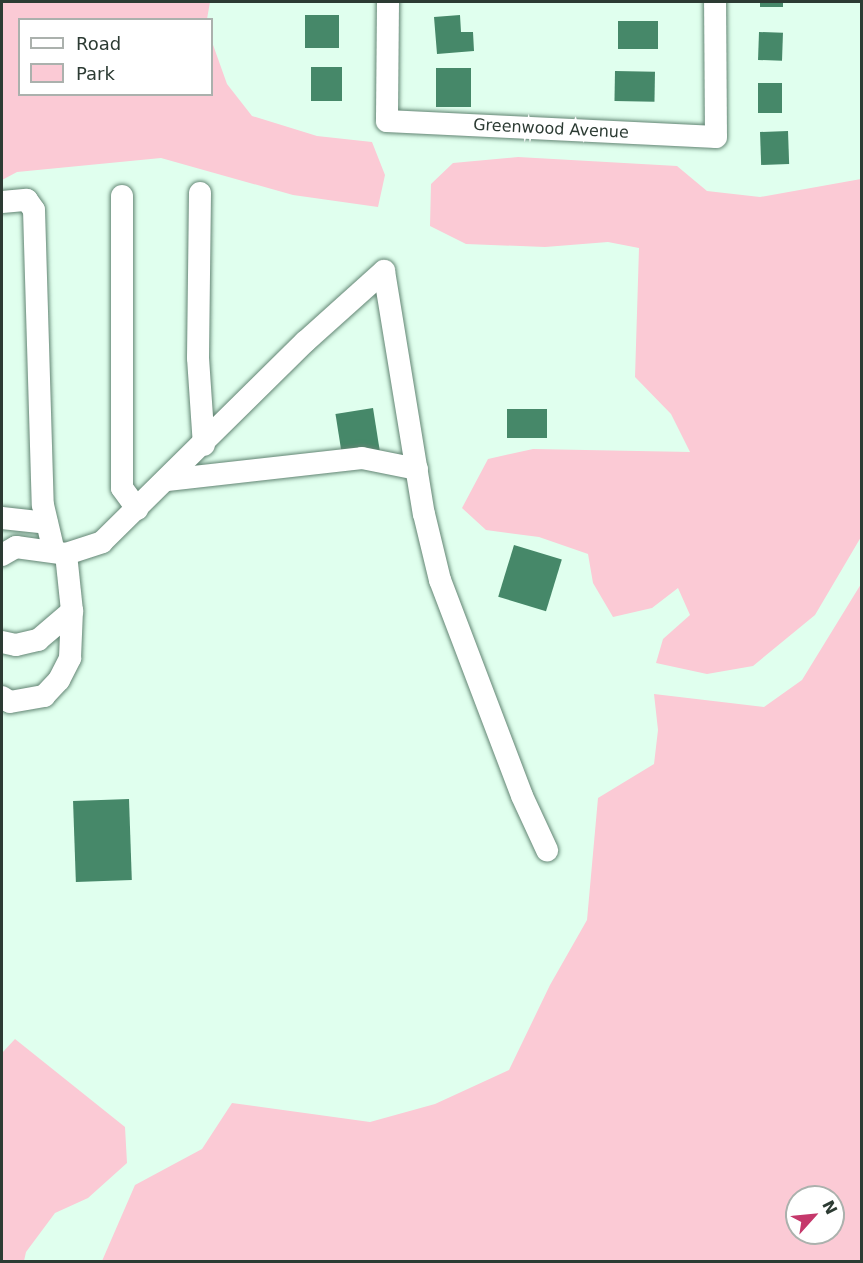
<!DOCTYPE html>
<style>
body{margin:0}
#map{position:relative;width:863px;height:1263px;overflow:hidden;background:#e0ffee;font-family:"DejaVu Sans",sans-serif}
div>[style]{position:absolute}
.green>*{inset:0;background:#fbcad5}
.building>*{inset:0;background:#468869;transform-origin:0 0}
.roads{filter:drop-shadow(0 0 2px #628573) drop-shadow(0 0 2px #628573)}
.minor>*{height:22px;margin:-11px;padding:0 11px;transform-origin:11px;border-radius:11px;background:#fff}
span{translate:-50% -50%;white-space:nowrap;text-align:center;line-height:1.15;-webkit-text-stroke:6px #fff;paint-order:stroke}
.street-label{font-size:16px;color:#2c3b33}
.frame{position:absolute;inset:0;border:3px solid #2c3b33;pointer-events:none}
.legend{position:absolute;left:18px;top:18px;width:195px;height:78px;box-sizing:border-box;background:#fff;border:2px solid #abb1ad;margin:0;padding:8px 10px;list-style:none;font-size:18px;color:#2c3b33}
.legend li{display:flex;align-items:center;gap:12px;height:30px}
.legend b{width:30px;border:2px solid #abb1ad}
.north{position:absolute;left:785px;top:1185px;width:60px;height:60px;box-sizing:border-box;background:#fff;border:2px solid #abb1ad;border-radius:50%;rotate:63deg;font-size:16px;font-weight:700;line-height:24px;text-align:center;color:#2c3b33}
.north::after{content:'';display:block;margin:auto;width:21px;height:27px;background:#c5386b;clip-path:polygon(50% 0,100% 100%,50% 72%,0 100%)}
</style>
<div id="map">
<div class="green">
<i style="clip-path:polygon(2px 2px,210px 2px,207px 19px,20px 20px,20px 94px,212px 94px,212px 42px,227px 84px,252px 116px,317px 136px,372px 142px,385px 175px,378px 207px,293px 195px,161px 158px,17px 172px,2px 180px)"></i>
<i style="clip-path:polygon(518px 157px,677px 166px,707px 191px,760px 197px,861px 179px,861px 537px,815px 615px,753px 666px,707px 674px,656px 663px,663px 639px,690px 615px,678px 588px,652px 608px,613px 617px,593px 583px,588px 554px,539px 537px,486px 530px,462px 508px,488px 459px,533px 449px,690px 452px,671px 414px,635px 377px,639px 248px,608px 242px,545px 247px,466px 244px,430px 226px,431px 184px,453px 163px)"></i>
<i style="clip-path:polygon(evenodd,861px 584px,861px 1261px,102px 1261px,135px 1185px,202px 1149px,232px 1103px,370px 1122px,435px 1104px,509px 1070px,550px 985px,587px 920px,598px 798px,654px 764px,658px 730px,654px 694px,764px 707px,802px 680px,861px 584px,797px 1197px,833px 1197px,833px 1233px,797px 1233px,797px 1197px)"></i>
<i style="clip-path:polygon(15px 1039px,125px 1127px,127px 1163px,88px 1198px,55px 1213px,26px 1252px,24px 1261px,2px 1261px,2px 1053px)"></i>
</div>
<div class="building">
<i style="left:760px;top:2px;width:23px;height:5px"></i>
<i style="left:305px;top:15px;width:34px;height:33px"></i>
<i style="clip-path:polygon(460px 15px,461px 32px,473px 32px,474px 51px,437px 54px,434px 17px)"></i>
<i style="left:618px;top:21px;width:40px;height:28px"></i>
<i style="left:759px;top:32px;width:24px;height:28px;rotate:2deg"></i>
<i style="left:311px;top:67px;width:31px;height:34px"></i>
<i style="left:436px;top:68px;width:35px;height:39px"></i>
<i style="left:615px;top:71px;width:40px;height:30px;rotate:1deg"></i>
<i style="left:758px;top:83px;width:24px;height:30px"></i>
<i style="left:788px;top:131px;width:33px;height:28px;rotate:88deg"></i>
<i style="left:373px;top:408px;width:45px;height:38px;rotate:81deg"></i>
<i style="left:547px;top:409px;width:29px;height:40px;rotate:90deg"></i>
<i style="left:514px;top:545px;width:50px;height:54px;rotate:17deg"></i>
<i style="left:129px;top:799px;width:81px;height:56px;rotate:88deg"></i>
</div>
<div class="roads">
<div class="minor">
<i style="left:388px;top:2px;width:119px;rotate:90.5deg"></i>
<i style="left:387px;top:121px;width:329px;rotate:2.8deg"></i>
<i style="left:716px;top:137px;width:135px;rotate:-90.4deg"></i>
<i style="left:200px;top:193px;width:165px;rotate:90.7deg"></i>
<i style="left:198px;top:358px;width:87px;rotate:86.1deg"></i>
<i style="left:122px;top:196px;width:292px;rotate:90deg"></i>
<i style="left:122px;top:488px;width:26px;rotate:54deg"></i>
<i style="left:2px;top:202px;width:25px;rotate:-5deg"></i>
<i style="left:27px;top:200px;width:12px;rotate:55deg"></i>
<i style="left:34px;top:210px;width:295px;rotate:88.3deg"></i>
<i style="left:43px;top:505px;width:48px;rotate:76.8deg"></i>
<i style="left:167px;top:480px;width:196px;rotate:-6.4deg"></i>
<i style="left:362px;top:458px;width:56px;rotate:11.3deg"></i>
<i style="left:2px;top:518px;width:45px;rotate:6.3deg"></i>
<i style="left:2px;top:555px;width:16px;rotate:-30deg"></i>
<i style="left:16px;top:547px;width:50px;rotate:8deg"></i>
<i style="left:66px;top:554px;width:38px;rotate:-18deg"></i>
<i style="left:102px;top:542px;width:286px;rotate:-44.6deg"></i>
<i style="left:306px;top:341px;width:105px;rotate:-41.9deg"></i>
<i style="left:384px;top:271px;width:246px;rotate:80.7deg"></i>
<i style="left:424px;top:514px;width:68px;rotate:76.4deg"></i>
<i style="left:440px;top:580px;width:231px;rotate:69.2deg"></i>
<i style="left:522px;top:796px;width:60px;rotate:65.2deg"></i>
<i style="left:2px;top:642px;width:14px;rotate:12deg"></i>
<i style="left:16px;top:645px;width:23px;rotate:-13deg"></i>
<i style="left:38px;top:640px;width:45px;rotate:-40.5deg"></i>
<i style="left:2px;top:697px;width:9px;rotate:32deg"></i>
<i style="left:10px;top:702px;width:35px;rotate:-10deg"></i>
<i style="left:44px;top:696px;width:22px;rotate:-47deg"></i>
<i style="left:59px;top:680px;width:25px;rotate:-63deg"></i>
<i style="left:70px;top:658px;width:47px;rotate:-87.6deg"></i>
<i style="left:72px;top:611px;width:57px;rotate:-96deg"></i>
</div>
</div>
<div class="street-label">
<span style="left:551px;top:129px;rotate:3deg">Greenwood Avenue</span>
</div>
<div class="frame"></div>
<ul class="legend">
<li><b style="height:8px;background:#fff"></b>Road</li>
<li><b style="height:16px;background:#fbcad5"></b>Park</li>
</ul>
<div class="north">N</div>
</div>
